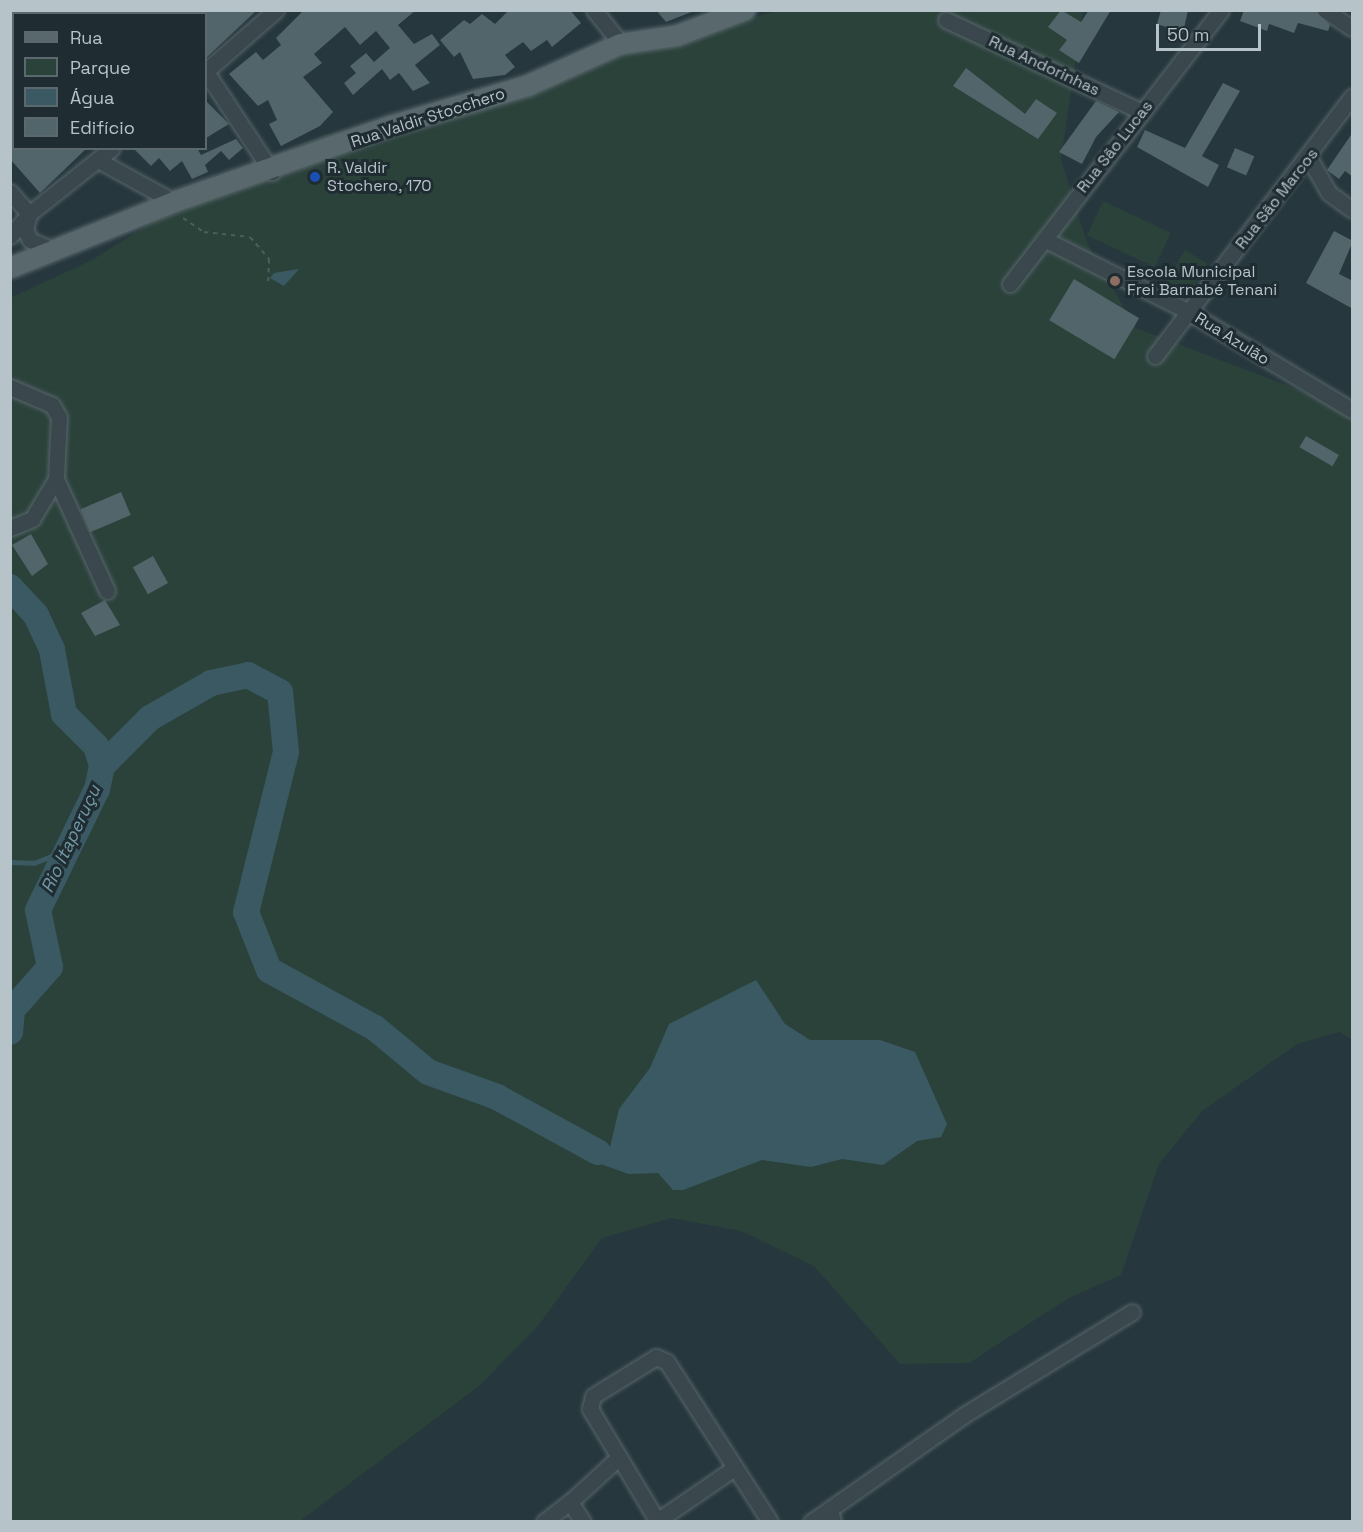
<!DOCTYPE html>
<meta charset="utf-8">
<style>
body{margin:0}
#map{position:relative;width:1363px;height:1532px;overflow:hidden;background:#26373d;font-family:"Space Grotesk",sans-serif}
div>[style]{position:absolute}
.green>*{inset:0;background:#2b423b;transform-origin:0 0}
.water>*{inset:0;background:#3b5962}
.stream>*{height:4.5px;margin:-2.25px;padding:0 2.25px;transform-origin:2.25px;border-radius:2.25px;background:#3b5962}
.river>*{height:26px;margin:-13px;padding:0 13px;transform-origin:13px;border-radius:13px;background:#3b5962}
.building>*{inset:0;background:#52656a;transform-origin:0 0}
.path>*{height:2px;margin-top:-1px;transform-origin:0;background:repeating-linear-gradient(90deg,#4a5f5a 0 4.5px,transparent 0 9px)}
.roads{filter:drop-shadow(0 0 2px #58666b) drop-shadow(0 0 2px #58666b)}
.minor>*{height:15px;margin:-7.5px;padding:0 7.5px;transform-origin:7.5px;border-radius:7.5px;background:#3a484d}
.major>*{height:20px;margin:-10px;padding:0 10px;transform-origin:10px;border-radius:10px;background:#58686d}
.dots>*{width:16px;height:16px;translate:-50% -50%;box-sizing:border-box;border:3px solid #1f2d32;border-radius:50%}
span{translate:-50% -50%;white-space:nowrap;text-align:center;line-height:1.15;-webkit-text-stroke:6px #1f2d32;paint-order:stroke}
.street-label{font-size:16px;color:#b6c3c8}
.poi-label{font-size:16px;color:#b6c3c8}
.left{translate:0 -50%;text-align:left}
.water-label{font-size:18px;color:#7298a4;font-style:italic}
.frame{position:absolute;inset:0;border:12px solid #b6c3c8;pointer-events:none}
.legend{position:absolute;left:12px;top:12px;width:195px;height:138px;box-sizing:border-box;background:#1f2d32;border:2px solid #5b696e;margin:0;padding:8px 10px;list-style:none;font-size:18px;color:#b6c3c8}
.legend li{display:flex;align-items:center;gap:12px;height:30px}
.legend b{width:30px;border:2px solid #5b696e}
.scale{position:absolute;left:1156px;top:24px;width:105px;height:27px;box-sizing:border-box;border:3px solid #b6c3c8;border-top:0;padding-left:8px;font-size:18px;line-height:21px;white-space:nowrap;color:#b6c3c8;-webkit-text-stroke:4px #1f2d32;paint-order:stroke}
</style>
<div id="map">
<div class="green">
<i style="clip-path:polygon(11px 10px,46px 11px,14px 14px,11px 74px)"></i>
<i style="clip-path:polygon(776px 11px,1083px 11px,1061px 159px,1087px 243px,1136px 328px,1352px 410px,1352px 1040px,1340px 1032px,1297px 1044px,1202px 1111px,1159px 1164px,1121px 1275px,1067px 1299px,969px 1363px,900px 1364px,814px 1266px,741px 1231px,672px 1218px,602px 1238px,538px 1326px,479px 1386px,300px 1521px,11px 1521px,10px 298px,92px 260px,235px 170px,321px 136px)"></i>
<i style="left:1103px;top:201px;width:75px;height:38px;rotate:25deg"></i>
<i style="left:1185px;top:250px;width:26px;height:37px;rotate:31deg"></i>
</div>
<div class="water">
<i style="clip-path:polygon(299px 269px,284px 286px,270px 278px,274px 273px)"></i>
<i style="clip-path:polygon(756px 980px,785px 1024px,810px 1040px,880px 1040px,915px 1052px,947px 1124px,941px 1137px,917px 1141px,883px 1165px,842px 1159px,811px 1167px,762px 1160px,683px 1190px,673px 1190px,658px 1173px,629px 1174px,603px 1165px,598px 1152px,610px 1147px,619px 1109px,650px 1068px,669px 1024px)"></i>
</div>
<div class="stream">
<i style="left:10px;top:862px;width:24px;rotate:2deg"></i>
<i style="left:34px;top:863px;width:32px;rotate:-22deg"></i>
</div>
<div class="river">
<i style="left:10px;top:587px;width:38px;rotate:47deg"></i>
<i style="left:36px;top:615px;width:38px;rotate:65deg"></i>
<i style="left:52px;top:650px;width:65px;rotate:79.4deg"></i>
<i style="left:64px;top:714px;width:45px;rotate:45deg"></i>
<i style="left:96px;top:746px;width:21px;rotate:73deg"></i>
<i style="left:102px;top:766px;width:24px;rotate:102deg"></i>
<i style="left:97px;top:789px;width:135px;rotate:116deg"></i>
<i style="left:38px;top:910px;width:58px;rotate:78.1deg"></i>
<i style="left:50px;top:967px;width:57px;rotate:131.5deg"></i>
<i style="left:12px;top:1010px;width:22px;rotate:95deg"></i>
<i style="left:102px;top:766px;width:68px;rotate:-45deg"></i>
<i style="left:150px;top:718px;width:70px;rotate:-29.8deg"></i>
<i style="left:211px;top:683px;width:38px;rotate:-12deg"></i>
<i style="left:248px;top:675px;width:36px;rotate:28deg"></i>
<i style="left:280px;top:692px;width:60px;rotate:84.3deg"></i>
<i style="left:286px;top:752px;width:165px;rotate:104deg"></i>
<i style="left:246px;top:912px;width:62px;rotate:68.4deg"></i>
<i style="left:269px;top:970px;width:121px;rotate:28.7deg"></i>
<i style="left:375px;top:1028px;width:69px;rotate:39.7deg"></i>
<i style="left:428px;top:1072px;width:73px;rotate:19.9deg"></i>
<i style="left:497px;top:1097px;width:115px;rotate:28.6deg"></i>
</div>
<div class="building">
<i style="clip-path:polygon(206px 10px,257px 10px,206px 58px)"></i>
<i style="clip-path:polygon(304px 10px,416px 10px,398px 25px,414px 44px,432px 34px,440px 45px,415px 65px,430px 83px,413px 91px,399px 73px,390px 80px,382px 69px,353px 95px,344px 83px,356px 73px,350px 66px,366px 53px,374px 62px,390px 48px,376px 31px,360px 45px,345px 27px,314px 54px,322px 63px,303px 77px,333px 112px,320px 126px,281px 146px,269px 124px,277px 120px,268px 100px,258px 106px,229px 74px,256px 52px,263px 60px,281px 45px,276px 38px)"></i>
<i style="clip-path:polygon(509px 10px,570px 10px,581px 23px,552px 47px,547px 40px,531px 51px,523px 42px,505px 55px,515px 67px,505px 75px,473px 79px,460px 52px,454px 57px,440px 40px,464px 20px,470px 24px,482px 14px,495px 24px)"></i>
<i style="clip-path:polygon(656px 10px,694px 10px,694px 11px,666px 22px)"></i>
<i style="clip-path:polygon(1061px 10px,1081px 22px,1089px 10px,1111px 10px,1079px 63px,1059px 50px,1067px 40px,1048px 27px)"></i>
<i style="clip-path:polygon(1161px 10px,1188px 10px,1183px 33px,1157px 24px)"></i>
<i style="clip-path:polygon(1244px 10px,1315px 10px,1330px 25px,1328px 31px,1298px 23px,1294px 33px,1269px 24px,1267px 31px,1240px 21px)"></i>
<i style="clip-path:polygon(966px 68px,1025px 114px,1036px 99px,1057px 113px,1038px 139px,953px 86px)"></i>
<i style="clip-path:polygon(1223px 83px,1240px 91px,1202px 156px,1219px 165px,1208px 187px,1137px 147px,1145px 130px,1185px 148px)"></i>
<i style="clip-path:polygon(206px 101px,229px 124px,206px 138px)"></i>
<i style="clip-path:polygon(1096px 101px,1119px 112px,1096px 137px,1082px 164px,1059px 152px)"></i>
<i style="clip-path:polygon(1353px 132px,1353px 177px,1345px 171px,1339px 179px,1327px 170px)"></i>
<i style="clip-path:polygon(236px 139px,243px 148px,229px 160px,221px 151px,205px 165px,208px 172px,192px 179px,182px 161px,170px 171px,159px 158px,151px 166px,133px 148px,197px 148px,201px 155px)"></i>
<i style="clip-path:polygon(10px 148px,87px 148px,40px 193px,10px 159px)"></i>
<i style="left:1235px;top:148px;width:21px;height:21px;rotate:23deg"></i>
<i style="clip-path:polygon(1334px 231px,1353px 241px,1339px 274px,1353px 281px,1353px 309px,1306px 283px)"></i>
<i style="left:1074px;top:279px;width:76px;height:48px;rotate:31deg"></i>
<i style="left:1306px;top:436px;width:38px;height:13px;rotate:30deg"></i>
<i style="left:121px;top:492px;width:25px;height:44px;rotate:67deg"></i>
<i style="clip-path:polygon(31px 534px,48px 564px,32px 576px,12px 545px)"></i>
<i style="left:153px;top:556px;width:31px;height:23px;rotate:61deg"></i>
<i style="clip-path:polygon(105px 600px,120px 625px,95px 636px,81px 613px)"></i>
</div>
<div class="path">
<i style="left:183px;top:218px;width:25px;rotate:34deg"></i>
<i style="left:204px;top:232px;width:46px;rotate:6.2deg"></i>
<i style="left:250px;top:237px;width:29px;rotate:49deg"></i>
<i style="left:269px;top:259px;width:24px;rotate:92deg"></i>
</div>
<div class="roads">
<div class="minor">
<i style="left:154px;top:10px;width:4px;rotate:63deg"></i>
<i style="left:594px;top:10px;width:43px;rotate:51.5deg"></i>
<i style="left:1325px;top:10px;width:32px;rotate:34deg"></i>
<i style="left:946px;top:20px;width:217px;rotate:25.1deg"></i>
<i style="left:206px;top:71px;width:93px;rotate:-41.1deg"></i>
<i style="left:206px;top:72px;width:120px;rotate:56.6deg"></i>
<i style="left:1309px;top:158px;width:40px;rotate:60.3deg"></i>
<i style="left:1329px;top:193px;width:29px;rotate:36deg"></i>
<i style="left:98px;top:160px;width:87px;rotate:28.9deg"></i>
<i style="left:10px;top:192px;width:29px;rotate:49deg"></i>
<i style="left:29px;top:214px;width:16px;rotate:104deg"></i>
<i style="left:25px;top:230px;width:11px;rotate:63deg"></i>
<i style="left:30px;top:240px;width:22px;rotate:24deg"></i>
<i style="left:10px;top:236px;width:29px;rotate:-49deg"></i>
<i style="left:29px;top:214px;width:106px;rotate:-38.5deg"></i>
<i style="left:1044px;top:239px;width:160px;rotate:26.7deg"></i>
<i style="left:1187px;top:311px;width:192px;rotate:31deg"></i>
<i style="left:1010px;top:284px;width:346px;rotate:-52.4deg"></i>
<i style="left:1155px;top:356px;width:326px;rotate:-52.8deg"></i>
<i style="left:10px;top:387px;width:46px;rotate:23.2deg"></i>
<i style="left:52px;top:405px;width:14px;rotate:60deg"></i>
<i style="left:59px;top:417px;width:62px;rotate:92.8deg"></i>
<i style="left:56px;top:479px;width:123px;rotate:65.5deg"></i>
<i style="left:10px;top:528px;width:24px;rotate:-22deg"></i>
<i style="left:32px;top:519px;width:47px;rotate:-59deg"></i>
<i style="left:570px;top:1502px;width:64px;rotate:-42.5deg"></i>
<i style="left:657px;top:1521px;width:93px;rotate:-34.5deg"></i>
<i style="left:544px;top:1522px;width:33px;rotate:-38deg"></i>
<i style="left:570px;top:1502px;width:24px;rotate:57deg"></i>
<i style="left:658px;top:1522px;width:132px;rotate:-121deg"></i>
<i style="left:590px;top:1409px;width:13px;rotate:-77deg"></i>
<i style="left:593px;top:1396px;width:74px;rotate:-31.8deg"></i>
<i style="left:656px;top:1357px;width:12px;rotate:24deg"></i>
<i style="left:667px;top:1362px;width:190px;rotate:57.2deg"></i>
<i style="left:811px;top:1522px;width:23px;rotate:-34deg"></i>
<i style="left:833px;top:1522px;width:13px;rotate:-103deg"></i>
<i style="left:830px;top:1509px;width:164px;rotate:-35deg"></i>
<i style="left:964px;top:1415px;width:197px;rotate:-31.5deg"></i>
</div>
<div class="major">
<i style="left:10px;top:268px;width:177px;rotate:-21.9deg"></i>
<i style="left:174px;top:202px;width:230px;rotate:-19.3deg"></i>
<i style="left:391px;top:126px;width:142px;rotate:-16.4deg"></i>
<i style="left:527px;top:86px;width:103px;rotate:-24.1deg"></i>
<i style="left:621px;top:44px;width:56px;rotate:-8.3deg"></i>
<i style="left:676px;top:36px;width:74px;rotate:-20.6deg"></i>
</div>
</div>
<div class="dots">
<i style="left:315px;top:177px;background:#1a4fb4"></i>
<i style="left:1115px;top:281px;background:#8d6e63"></i>
</div>
<div class="street-label">
<span style="left:1044px;top:66px;rotate:25deg">Rua Andorinhas</span>
<span style="left:428px;top:118px;rotate:-18deg">Rua Valdir Stocchero</span>
<span style="left:1115px;top:147px;rotate:-52deg">Rua São Lucas</span>
<span style="left:1277px;top:199px;rotate:-52deg">Rua São Marcos</span>
<span style="left:1232px;top:339px;rotate:32deg">Rua Azulão</span>
</div>
<div class="poi-label">
<span class="left" style="left:327px;top:177px">R. Valdir<br>Stochero, 170</span>
<span class="left" style="left:1127px;top:281px">Escola Municipal<br>Frei Barnabé Tenani</span>
</div>
<div class="water-label">
<span style="left:71px;top:839px;rotate:-65deg">Rio Itaperuçu</span>
</div>
<div class="frame"></div>
<ul class="legend">
<li><b style="height:8px;background:#58686d"></b>Rua</li>
<li><b style="height:16px;background:#2b423b"></b>Parque</li>
<li><b style="height:16px;background:#3b5962"></b>Água</li>
<li><b style="height:16px;background:#52656a"></b>Edifício</li>
</ul>
<div class="scale">50 m</div>
</div>
